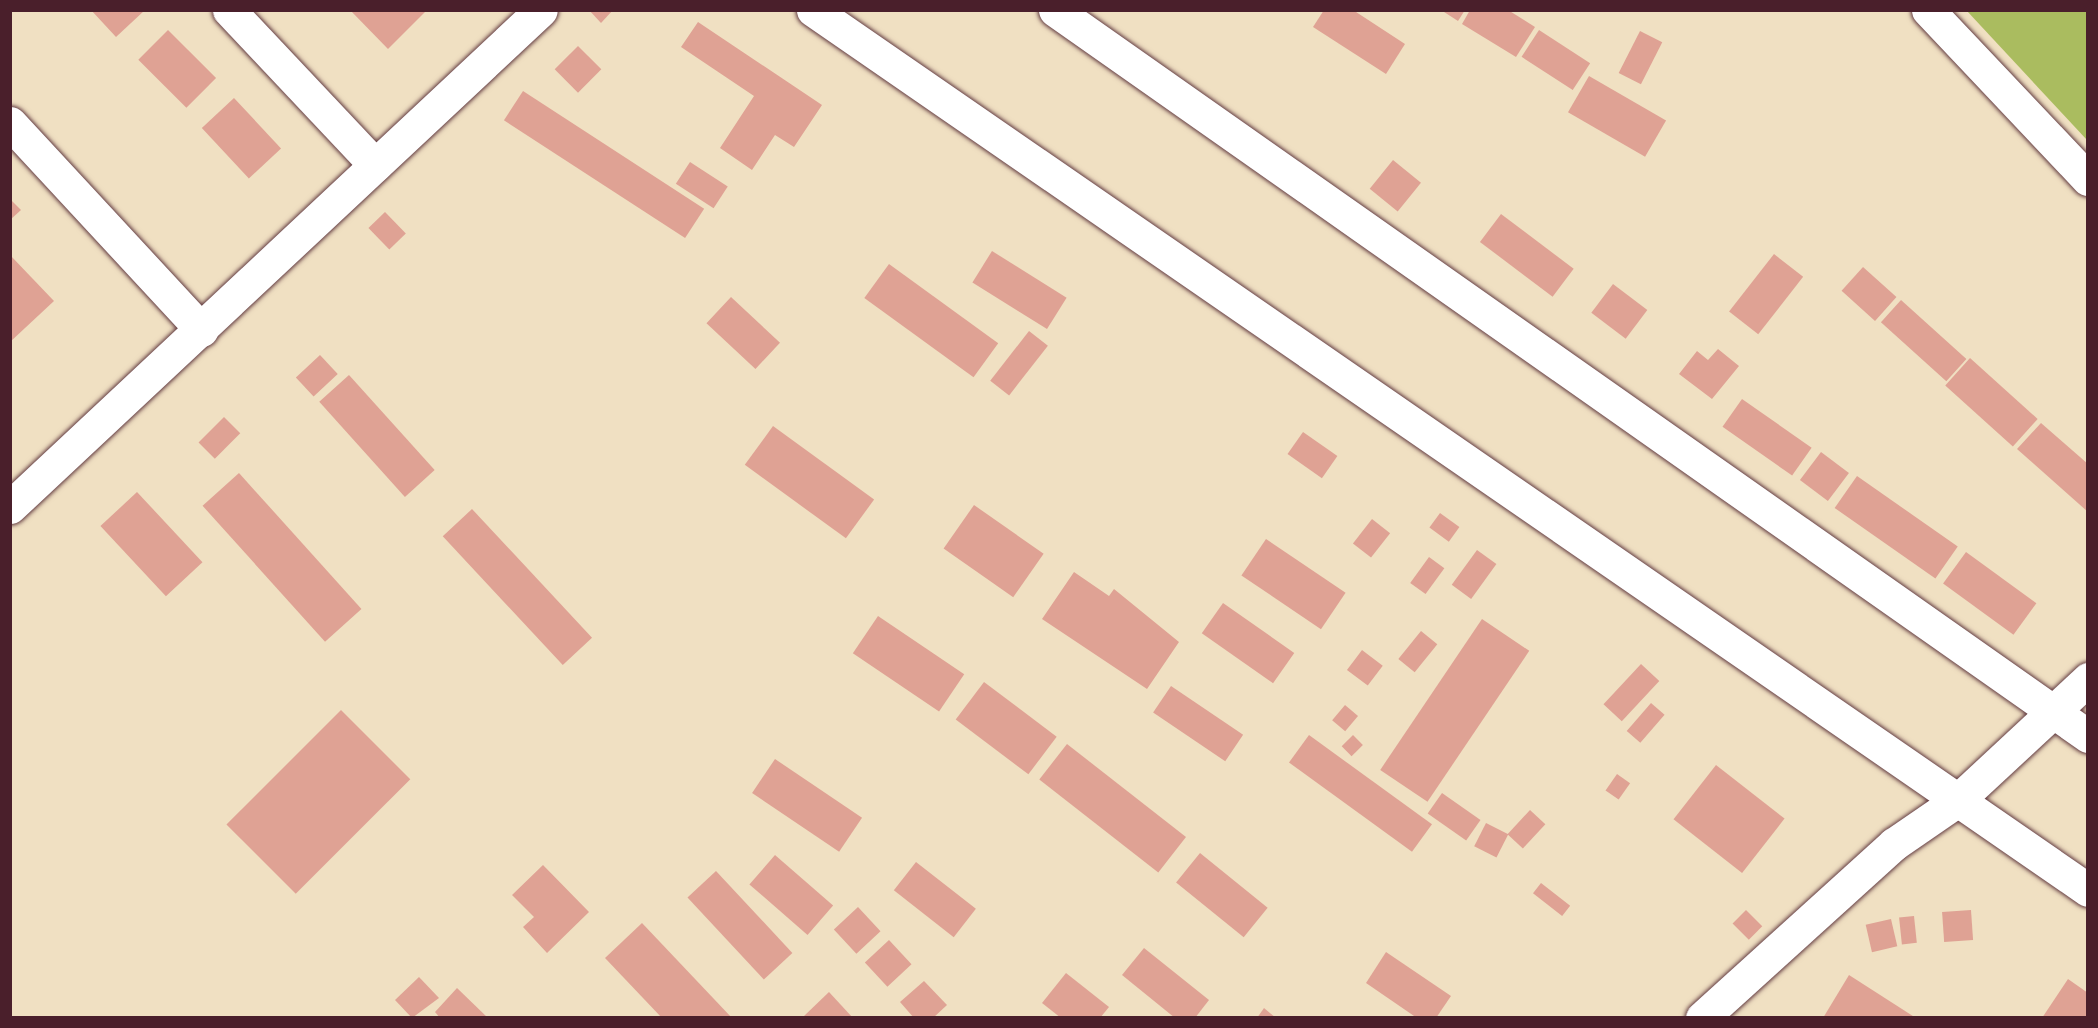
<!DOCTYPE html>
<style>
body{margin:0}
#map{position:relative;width:2098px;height:1028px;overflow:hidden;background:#f0e0c2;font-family:"Gochi Hand",sans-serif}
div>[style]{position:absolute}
.green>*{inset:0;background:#aabc5f}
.building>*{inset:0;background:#dfa294;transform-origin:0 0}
.roads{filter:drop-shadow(0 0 2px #633c42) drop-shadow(0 0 2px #633c42)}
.minor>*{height:33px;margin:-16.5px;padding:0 16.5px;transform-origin:16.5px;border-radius:16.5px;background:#fff}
span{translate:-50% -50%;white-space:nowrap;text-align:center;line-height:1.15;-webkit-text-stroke:6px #f7f3e8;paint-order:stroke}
.frame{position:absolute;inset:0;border:12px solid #4a1f2b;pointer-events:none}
</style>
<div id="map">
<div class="green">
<i style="clip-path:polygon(1967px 11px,2087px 11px,2087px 140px)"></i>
</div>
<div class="building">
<i style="clip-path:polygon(91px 10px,145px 10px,116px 37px)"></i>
<i style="clip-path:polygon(350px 10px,427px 10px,388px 49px)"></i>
<i style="clip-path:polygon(589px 10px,613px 10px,601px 23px)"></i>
<i style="clip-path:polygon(1324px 10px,1353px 10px,1405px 44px,1386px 74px,1313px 27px)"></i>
<i style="clip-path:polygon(1441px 10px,1465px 10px,1458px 21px)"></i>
<i style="clip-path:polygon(1470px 10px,1508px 10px,1535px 27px,1516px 57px,1462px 24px)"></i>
<i style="clip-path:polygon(698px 22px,822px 105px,794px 147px,775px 135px,752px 170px,720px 148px,754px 96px,681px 47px)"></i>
<i style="left:168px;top:30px;width:68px;height:42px;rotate:45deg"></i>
<i style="left:1539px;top:30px;width:61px;height:32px;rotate:33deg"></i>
<i style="left:1640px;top:31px;width:25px;height:47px;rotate:27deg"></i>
<i style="left:578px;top:46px;width:33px;height:33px;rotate:45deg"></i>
<i style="left:1589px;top:76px;width:89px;height:42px;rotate:30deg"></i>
<i style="left:523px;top:91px;width:216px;height:35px;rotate:33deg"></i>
<i style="left:234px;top:98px;width:69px;height:44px;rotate:47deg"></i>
<i style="left:1393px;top:160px;width:36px;height:37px;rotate:39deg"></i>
<i style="left:690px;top:162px;width:45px;height:26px;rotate:33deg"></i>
<i style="clip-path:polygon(10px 199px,21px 210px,10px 220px)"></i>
<i style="left:385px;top:212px;width:30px;height:23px;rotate:46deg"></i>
<i style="left:1501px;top:214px;width:91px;height:35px;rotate:37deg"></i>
<i style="left:992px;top:251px;width:88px;height:37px;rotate:32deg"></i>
<i style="left:1774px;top:254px;width:37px;height:73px;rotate:38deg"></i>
<i style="clip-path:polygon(10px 255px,54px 301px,10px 342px)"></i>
<i style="left:889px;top:264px;width:135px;height:42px;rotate:36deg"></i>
<i style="left:1863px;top:267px;width:45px;height:32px;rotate:42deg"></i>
<i style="left:1613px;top:284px;width:43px;height:36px;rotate:37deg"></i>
<i style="left:731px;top:297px;width:67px;height:36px;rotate:43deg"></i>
<i style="left:1901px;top:300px;width:88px;height:30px;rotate:42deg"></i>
<i style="left:1029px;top:331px;width:24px;height:63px;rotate:38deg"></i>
<i style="clip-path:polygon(1718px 349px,1739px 366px,1712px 399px,1679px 374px,1697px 351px,1708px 360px)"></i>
<i style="left:320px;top:355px;width:26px;height:33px;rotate:47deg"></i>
<i style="left:1970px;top:358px;width:91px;height:37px;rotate:42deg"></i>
<i style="left:349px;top:375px;width:128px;height:40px;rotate:48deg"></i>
<i style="left:1742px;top:399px;width:85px;height:34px;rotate:35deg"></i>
<i style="left:224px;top:417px;width:23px;height:36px;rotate:45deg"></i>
<i style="clip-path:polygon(2041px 423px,2088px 464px,2088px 512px,2017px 449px)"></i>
<i style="left:773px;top:426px;width:125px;height:48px;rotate:36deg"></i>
<i style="left:1303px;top:432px;width:42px;height:27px;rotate:35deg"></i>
<i style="left:1821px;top:452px;width:35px;height:35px;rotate:37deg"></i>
<i style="left:239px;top:473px;width:183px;height:49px;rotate:48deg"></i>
<i style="left:1857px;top:476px;width:123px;height:39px;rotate:35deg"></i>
<i style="left:137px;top:492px;width:96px;height:50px;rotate:47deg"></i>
<i style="left:974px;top:505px;width:85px;height:53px;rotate:35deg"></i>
<i style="left:472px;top:509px;width:176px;height:40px;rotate:47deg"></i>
<i style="left:1440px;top:513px;width:24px;height:18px;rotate:36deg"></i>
<i style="left:1372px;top:519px;width:23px;height:31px;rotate:38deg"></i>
<i style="left:1266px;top:539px;width:96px;height:44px;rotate:34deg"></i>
<i style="left:1477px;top:550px;width:24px;height:43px;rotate:36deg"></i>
<i style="left:1966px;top:552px;width:87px;height:39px;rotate:36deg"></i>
<i style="left:1429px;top:557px;width:19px;height:32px;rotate:36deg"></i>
<i style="clip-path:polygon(1074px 572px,1109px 596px,1114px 589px,1179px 642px,1147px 689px,1042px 619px)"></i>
<i style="left:1223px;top:603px;width:87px;height:37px;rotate:35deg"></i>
<i style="left:878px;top:616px;width:104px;height:45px;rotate:34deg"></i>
<i style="left:1482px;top:619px;width:57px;height:182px;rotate:34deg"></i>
<i style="left:1421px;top:631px;width:21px;height:36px;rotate:39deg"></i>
<i style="left:1362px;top:650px;width:26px;height:25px;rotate:37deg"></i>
<i style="left:1641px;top:664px;width:25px;height:55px;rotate:43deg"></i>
<i style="left:984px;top:682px;width:91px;height:47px;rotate:37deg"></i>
<i style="left:1171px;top:686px;width:87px;height:32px;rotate:34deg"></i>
<i style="left:1651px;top:703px;width:18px;height:37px;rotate:41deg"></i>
<i style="left:1345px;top:705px;width:17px;height:20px;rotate:40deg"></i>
<i style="left:341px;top:710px;width:98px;height:162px;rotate:45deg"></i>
<i style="left:1309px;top:735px;width:152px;height:34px;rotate:36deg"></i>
<i style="left:1353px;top:735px;width:14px;height:16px;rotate:45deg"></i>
<i style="left:1067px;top:744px;width:151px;height:45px;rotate:38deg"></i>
<i style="left:775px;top:759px;width:105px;height:41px;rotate:34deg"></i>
<i style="left:1716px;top:765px;width:87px;height:69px;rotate:38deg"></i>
<i style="left:1617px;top:774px;width:16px;height:20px;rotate:35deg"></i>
<i style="left:1442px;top:793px;width:47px;height:25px;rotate:35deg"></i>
<i style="left:1530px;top:810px;width:21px;height:33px;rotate:43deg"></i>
<i style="left:1486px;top:823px;width:25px;height:26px;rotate:27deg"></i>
<i style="left:1200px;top:853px;width:87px;height:38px;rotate:39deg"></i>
<i style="left:775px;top:855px;width:77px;height:39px;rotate:41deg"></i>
<i style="left:916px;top:862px;width:76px;height:36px;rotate:38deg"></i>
<i style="clip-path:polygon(543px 865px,589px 912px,547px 953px,523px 927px,534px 917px,512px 895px)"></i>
<i style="left:716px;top:871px;width:112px;height:39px;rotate:47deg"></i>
<i style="left:1541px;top:883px;width:37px;height:13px;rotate:38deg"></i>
<i style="left:858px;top:907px;width:33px;height:33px;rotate:47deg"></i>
<i style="left:1746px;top:910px;width:23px;height:19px;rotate:45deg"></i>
<i style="left:1971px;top:910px;width:30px;height:29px;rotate:86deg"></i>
<i style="left:1914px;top:916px;width:27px;height:15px;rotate:84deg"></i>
<i style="left:1891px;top:919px;width:28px;height:26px;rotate:77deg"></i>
<i style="clip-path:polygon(642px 923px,732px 1018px,662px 1018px,605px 958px)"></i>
<i style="left:889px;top:940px;width:33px;height:33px;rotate:47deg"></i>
<i style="clip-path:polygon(1144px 948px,1209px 1000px,1195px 1018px,1175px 1018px,1122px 975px)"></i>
<i style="clip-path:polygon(1386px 952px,1451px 996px,1436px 1018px,1417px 1018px,1366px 983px)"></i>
<i style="clip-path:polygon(1066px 973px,1109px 1007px,1100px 1018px,1061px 1018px,1042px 1003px)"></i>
<i style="clip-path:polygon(1849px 975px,1916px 1018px,1823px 1018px)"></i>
<i style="clip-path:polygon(419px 977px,439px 998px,412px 1018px,395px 1000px)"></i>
<i style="clip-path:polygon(2068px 979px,2088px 993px,2088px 1018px,2042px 1018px)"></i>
<i style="clip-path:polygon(924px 981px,947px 1005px,933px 1018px,914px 1018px,900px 1002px)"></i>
<i style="clip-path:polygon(457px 988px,488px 1018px,440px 1018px,435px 1012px)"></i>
<i style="clip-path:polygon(829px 992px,853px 1018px,805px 1018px,804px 1016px)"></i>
<i style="clip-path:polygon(1264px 1008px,1276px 1018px,1257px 1018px)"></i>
</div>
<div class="roads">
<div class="minor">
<i style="left:229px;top:10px;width:213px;rotate:46.7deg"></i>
<i style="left:813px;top:10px;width:1549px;rotate:34.61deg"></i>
<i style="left:1055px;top:10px;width:1263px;rotate:35.1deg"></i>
<i style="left:1928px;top:10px;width:233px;rotate:46.6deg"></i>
<i style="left:10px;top:123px;width:282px;rotate:47.2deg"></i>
<i style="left:10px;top:507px;width:727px;rotate:-43.11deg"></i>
<i style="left:1702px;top:1018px;width:259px;rotate:-42.2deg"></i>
<i style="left:1894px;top:844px;width:78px;rotate:-34.5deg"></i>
<i style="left:1958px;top:800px;width:178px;rotate:-42.9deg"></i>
</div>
</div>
<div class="frame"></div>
</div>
